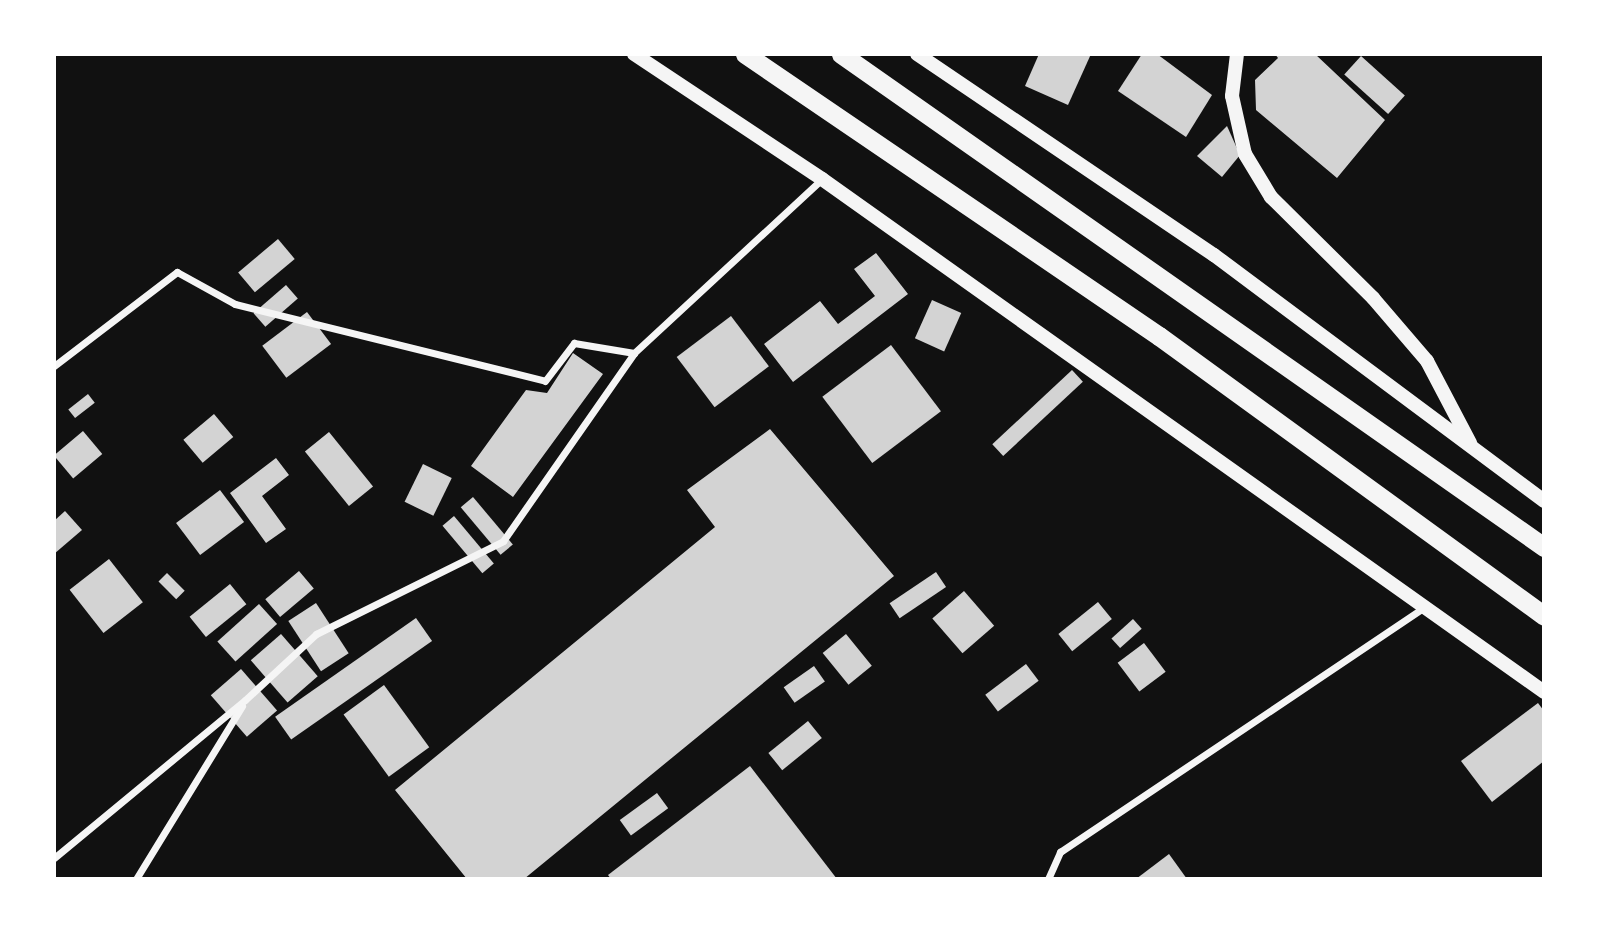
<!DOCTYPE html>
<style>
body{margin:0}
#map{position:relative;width:1598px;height:933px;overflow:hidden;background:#111;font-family:Karla,sans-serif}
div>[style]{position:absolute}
.building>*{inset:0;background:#d3d3d3;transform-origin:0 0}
.minor>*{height:7px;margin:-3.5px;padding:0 3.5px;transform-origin:3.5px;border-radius:3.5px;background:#f5f5f5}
.secondary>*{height:14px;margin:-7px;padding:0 7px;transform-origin:7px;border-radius:7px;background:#f5f5f5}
.trunk>*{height:19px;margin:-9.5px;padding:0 9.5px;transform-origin:9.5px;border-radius:9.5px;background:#f5f5f5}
span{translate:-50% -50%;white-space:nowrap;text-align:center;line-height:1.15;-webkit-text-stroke:7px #fff;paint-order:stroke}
.frame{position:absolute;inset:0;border:56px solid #fff;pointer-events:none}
</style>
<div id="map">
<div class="building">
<i style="clip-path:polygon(1039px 54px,1091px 54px,1068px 105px,1025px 86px)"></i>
<i style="clip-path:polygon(1142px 54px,1157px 54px,1212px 95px,1186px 137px,1118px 91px)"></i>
<i style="clip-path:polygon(1275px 54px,1315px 54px,1385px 120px,1337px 178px,1256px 110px,1255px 80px,1278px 58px)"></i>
<i style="left:1361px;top:56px;width:59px;height:25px;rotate:42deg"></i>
<i style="clip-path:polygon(1227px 126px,1240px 155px,1222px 177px,1197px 156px)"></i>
<i style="left:278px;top:239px;width:26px;height:52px;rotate:50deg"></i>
<i style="clip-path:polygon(876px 253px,908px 294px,793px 382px,764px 344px,820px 301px,838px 324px,875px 296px,854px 269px)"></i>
<i style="left:286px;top:285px;width:18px;height:43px;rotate:49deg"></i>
<i style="left:932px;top:300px;width:32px;height:42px;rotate:24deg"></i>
<i style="left:307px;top:312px;width:40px;height:56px;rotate:53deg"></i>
<i style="left:731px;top:316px;width:63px;height:68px;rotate:53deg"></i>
<i style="left:891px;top:345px;width:83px;height:86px;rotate:53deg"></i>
<i style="clip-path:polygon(573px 353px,603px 374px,513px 497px,471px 466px,526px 390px,547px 393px)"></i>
<i style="left:1072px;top:370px;width:16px;height:109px;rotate:47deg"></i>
<i style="left:88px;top:394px;width:11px;height:25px;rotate:52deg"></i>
<i style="left:214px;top:414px;width:30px;height:40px;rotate:50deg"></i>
<i style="clip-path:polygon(770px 429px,894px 576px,524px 879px,467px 879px,395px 790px,715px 527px,687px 490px)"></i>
<i style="left:83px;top:431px;width:30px;height:38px;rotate:50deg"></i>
<i style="left:329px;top:432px;width:70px;height:31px;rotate:51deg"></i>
<i style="clip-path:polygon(276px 458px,289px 475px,262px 496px,286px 529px,266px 543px,230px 493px)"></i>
<i style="left:423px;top:464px;width:32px;height:42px;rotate:26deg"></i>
<i style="left:220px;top:490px;width:40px;height:55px;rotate:53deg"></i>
<i style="left:473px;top:497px;width:62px;height:16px;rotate:50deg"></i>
<i style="clip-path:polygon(65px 511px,82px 530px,54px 554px,54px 521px)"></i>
<i style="left:454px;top:516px;width:62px;height:15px;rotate:50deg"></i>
<i style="left:109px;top:559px;width:55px;height:50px;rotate:52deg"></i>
<i style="left:299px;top:571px;width:23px;height:44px;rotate:50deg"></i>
<i style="left:936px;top:572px;width:18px;height:56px;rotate:56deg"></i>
<i style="left:167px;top:573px;width:25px;height:12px;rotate:45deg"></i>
<i style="left:230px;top:584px;width:26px;height:52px;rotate:51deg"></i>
<i style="left:964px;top:591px;width:46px;height:42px;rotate:49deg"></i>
<i style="left:1098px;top:602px;width:22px;height:51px;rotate:51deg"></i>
<i style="left:316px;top:603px;width:60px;height:33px;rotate:57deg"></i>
<i style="left:259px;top:604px;width:27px;height:56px;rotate:48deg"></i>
<i style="left:416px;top:618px;width:28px;height:172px;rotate:55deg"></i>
<i style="left:1133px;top:619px;width:13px;height:29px;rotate:48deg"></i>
<i style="left:281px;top:634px;width:56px;height:40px;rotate:49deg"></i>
<i style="left:846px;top:634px;width:41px;height:30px;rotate:51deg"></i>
<i style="left:1144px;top:643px;width:36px;height:33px;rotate:53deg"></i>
<i style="left:1026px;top:664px;width:21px;height:51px;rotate:53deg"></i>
<i style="left:814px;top:666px;width:19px;height:37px;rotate:55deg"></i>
<i style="left:241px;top:669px;width:55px;height:40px;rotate:49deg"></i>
<i style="left:384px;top:685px;width:77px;height:50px;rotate:54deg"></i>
<i style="clip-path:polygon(1538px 703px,1544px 711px,1544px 761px,1492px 802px,1461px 761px)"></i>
<i style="left:808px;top:721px;width:22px;height:51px;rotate:51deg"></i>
<i style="clip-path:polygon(750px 766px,837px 879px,611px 879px,608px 875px)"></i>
<i style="left:657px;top:793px;width:19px;height:46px;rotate:54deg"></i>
<i style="clip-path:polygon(1169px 854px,1187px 879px,1136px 879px)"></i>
</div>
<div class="minor">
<i style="left:54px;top:366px;width:155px;rotate:-37.4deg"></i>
<i style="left:177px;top:272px;width:66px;rotate:28.9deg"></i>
<i style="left:235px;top:304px;width:319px;rotate:13.9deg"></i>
<i style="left:545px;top:381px;width:48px;rotate:-52.7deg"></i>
<i style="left:574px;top:343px;width:61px;rotate:9.5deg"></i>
<i style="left:54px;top:858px;width:248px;rotate:-39.6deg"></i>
<i style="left:245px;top:700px;width:97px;rotate:-42.9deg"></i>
<i style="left:316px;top:634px;width:209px;rotate:-26.4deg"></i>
<i style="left:503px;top:541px;width:229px;rotate:-55.1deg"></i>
<i style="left:634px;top:353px;width:256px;rotate:-42.8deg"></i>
<i style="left:136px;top:879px;width:203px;rotate:-58.5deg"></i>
<i style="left:1048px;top:879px;width:30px;rotate:-66deg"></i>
<i style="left:1060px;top:852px;width:439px;rotate:-33.9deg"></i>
</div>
<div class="secondary">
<i style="left:634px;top:54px;width:226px;rotate:33.6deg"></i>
<i style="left:822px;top:179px;width:886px;rotate:35.39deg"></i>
<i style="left:917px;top:54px;width:359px;rotate:34.1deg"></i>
<i style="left:1214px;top:255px;width:412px;rotate:36.7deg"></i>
<i style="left:1237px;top:54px;width:42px;rotate:96.8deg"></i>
<i style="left:1232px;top:96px;width:59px;rotate:77.4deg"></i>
<i style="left:1245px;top:154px;width:50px;rotate:58.8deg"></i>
<i style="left:1271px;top:197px;width:144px;rotate:44.7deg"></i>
<i style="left:1373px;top:298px;width:83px;rotate:49.4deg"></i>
<i style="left:1427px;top:361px;width:93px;rotate:62.3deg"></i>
</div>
<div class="trunk">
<i style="left:745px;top:54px;width:501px;rotate:34.26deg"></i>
<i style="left:1159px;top:336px;width:476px;rotate:36deg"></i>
<i style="left:841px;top:54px;width:859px;rotate:35.04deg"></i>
</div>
<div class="frame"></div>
</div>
